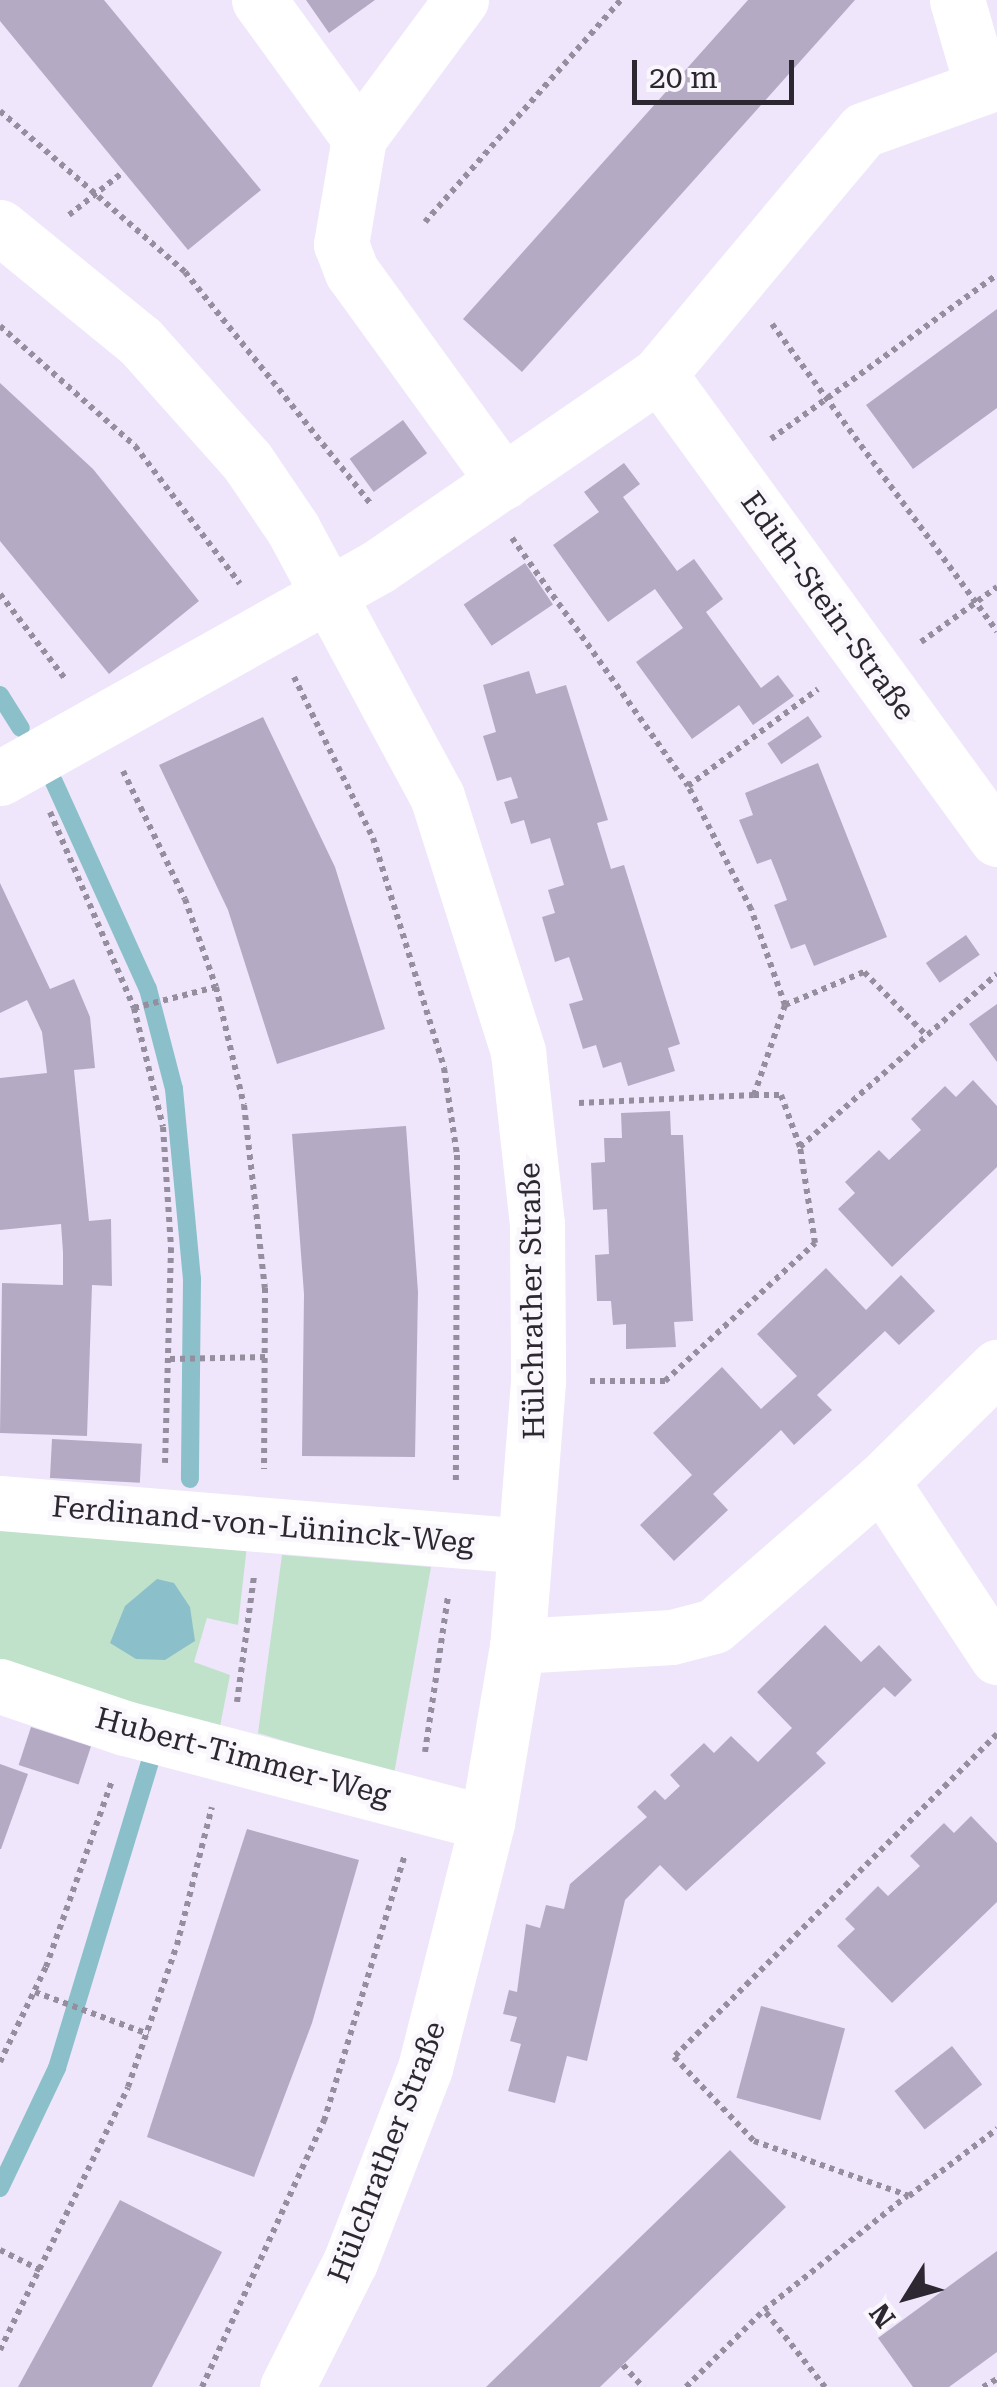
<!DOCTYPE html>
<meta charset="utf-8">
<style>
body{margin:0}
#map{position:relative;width:997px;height:2387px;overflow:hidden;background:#efe6fb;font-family:"Roboto Serif",serif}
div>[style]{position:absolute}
.green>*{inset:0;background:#c0e2ca}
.water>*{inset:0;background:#8bc0ca}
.stream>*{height:18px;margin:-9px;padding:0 9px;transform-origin:9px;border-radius:9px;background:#8bc0ca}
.building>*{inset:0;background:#b5aac3;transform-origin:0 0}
.path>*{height:6px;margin-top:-3px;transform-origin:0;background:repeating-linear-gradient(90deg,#958e9e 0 5px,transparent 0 10px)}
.minor>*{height:55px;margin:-27.5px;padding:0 27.5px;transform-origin:27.5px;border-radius:27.5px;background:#fff}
span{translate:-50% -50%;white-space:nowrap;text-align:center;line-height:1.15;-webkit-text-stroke:9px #f9f6fc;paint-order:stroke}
.street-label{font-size:30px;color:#2c2731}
.north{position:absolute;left:857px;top:2247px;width:100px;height:100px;-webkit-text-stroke:8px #f9f6fc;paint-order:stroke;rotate:233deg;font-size:28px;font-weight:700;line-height:40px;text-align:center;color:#2c2731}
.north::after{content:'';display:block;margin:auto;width:35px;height:45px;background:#2c2731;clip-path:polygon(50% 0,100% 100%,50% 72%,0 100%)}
.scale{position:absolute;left:632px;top:60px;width:162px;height:45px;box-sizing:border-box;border:5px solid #2c2731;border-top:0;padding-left:12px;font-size:30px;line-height:35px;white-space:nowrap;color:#2c2731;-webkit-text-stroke:8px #f9f6fc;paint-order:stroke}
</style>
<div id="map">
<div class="green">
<i style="clip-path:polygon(0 1527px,248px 1537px,238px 1625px,207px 1618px,194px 1662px,230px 1675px,218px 1737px,0 1665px)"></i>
<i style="clip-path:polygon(282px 1555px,431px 1567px,394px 1774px,258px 1733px)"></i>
</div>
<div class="water">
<i style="clip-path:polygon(157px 1579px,174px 1583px,190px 1607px,195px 1641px,165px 1660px,136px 1659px,110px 1643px,125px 1606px)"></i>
</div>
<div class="stream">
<i style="left:0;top:695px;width:39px;rotate:58deg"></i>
<i style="left:54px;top:782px;width:227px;rotate:65.6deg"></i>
<i style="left:148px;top:989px;width:103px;rotate:75.4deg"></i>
<i style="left:174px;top:1089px;width:191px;rotate:84.6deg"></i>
<i style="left:192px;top:1279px;width:200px;rotate:90.6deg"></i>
<i style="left:0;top:2188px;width:133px;rotate:-64.6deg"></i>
<i style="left:57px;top:2068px;width:324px;rotate:-73.1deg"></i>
</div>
<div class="building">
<i style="clip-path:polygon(0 0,104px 0,261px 190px,188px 250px,0 21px)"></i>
<i style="clip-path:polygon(306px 0,375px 0,329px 33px)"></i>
<i style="clip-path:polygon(748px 0,855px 0,522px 372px,463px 319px)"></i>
<i style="clip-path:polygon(997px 309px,997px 408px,913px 469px,866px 405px)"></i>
<i style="clip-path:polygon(0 383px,93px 469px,199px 601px,109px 674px,0 541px)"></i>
<i style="left:403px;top:420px;width:41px;height:66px;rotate:54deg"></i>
<i style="clip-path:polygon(624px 463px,640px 484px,623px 497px,677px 571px,694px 559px,723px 599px,706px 612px,761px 688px,778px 675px,794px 696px,753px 725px,739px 705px,692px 739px,636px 662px,683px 628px,655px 589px,608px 622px,553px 545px,599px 512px,584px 492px)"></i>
<i style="left:525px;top:563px;width:50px;height:74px;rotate:56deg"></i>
<i style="clip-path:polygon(529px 671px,536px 694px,566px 685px,608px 820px,597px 823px,611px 869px,624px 865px,680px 1044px,668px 1048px,675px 1071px,628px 1086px,621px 1062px,603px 1068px,596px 1045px,583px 1049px,569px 1004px,583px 1000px,569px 957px,555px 962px,542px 917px,555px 913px,548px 890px,564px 885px,557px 861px,550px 838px,531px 844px,524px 820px,511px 824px,504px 802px,518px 798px,511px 777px,497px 781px,483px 736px,496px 732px,483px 685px)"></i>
<i style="left:808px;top:716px;width:25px;height:49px;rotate:56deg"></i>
<i style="clip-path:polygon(263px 717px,335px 867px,385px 1029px,277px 1064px,228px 910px,159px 765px)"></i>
<i style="clip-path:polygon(818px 763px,887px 937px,814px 966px,805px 944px,791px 949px,774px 905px,787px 900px,779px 879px,771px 859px,757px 864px,739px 820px,753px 815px,745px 793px)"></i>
<i style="clip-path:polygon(0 883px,50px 989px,74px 979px,90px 1017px,95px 1068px,74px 1070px,89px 1221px,111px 1219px,112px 1286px,92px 1285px,87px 1436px,0 1433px,2px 1283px,63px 1285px,63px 1252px,61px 1224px,0 1230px,0 1078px,47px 1073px,42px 1032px,27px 1000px,0 1013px)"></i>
<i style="left:966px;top:935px;width:24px;height:49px;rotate:55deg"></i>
<i style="clip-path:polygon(997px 1004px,997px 1062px,969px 1024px)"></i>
<i style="clip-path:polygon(973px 1080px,997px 1106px,997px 1167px,892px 1267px,838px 1209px,855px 1193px,845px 1182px,879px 1150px,889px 1160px,921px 1130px,911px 1119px,945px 1086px,956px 1097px)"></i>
<i style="clip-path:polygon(670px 1111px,671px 1135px,683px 1135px,693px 1321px,674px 1322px,676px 1347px,626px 1349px,626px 1324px,613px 1325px,611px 1301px,597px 1301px,595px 1255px,609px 1254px,607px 1209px,593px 1210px,591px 1163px,605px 1162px,604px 1138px,622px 1138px,621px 1113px)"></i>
<i style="clip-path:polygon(406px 1126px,418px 1292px,415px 1457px,302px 1456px,304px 1294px,292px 1134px)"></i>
<i style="clip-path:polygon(826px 1268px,866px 1310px,901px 1275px,935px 1311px,899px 1345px,885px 1331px,817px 1395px,832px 1410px,794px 1445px,781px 1430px,713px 1494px,728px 1510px,674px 1561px,640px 1525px,692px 1475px,653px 1433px,722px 1367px,761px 1409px,797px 1376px,757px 1334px)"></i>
<i style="left:52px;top:1439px;width:90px;height:39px;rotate:3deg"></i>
<i style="clip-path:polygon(825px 1625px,861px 1662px,879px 1645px,912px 1680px,895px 1697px,884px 1687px,816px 1753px,826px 1763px,686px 1891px,660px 1865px,625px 1900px,587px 2061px,567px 2056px,555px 2103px,508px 2091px,521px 2044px,510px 2041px,517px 2017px,503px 2014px,509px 1990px,517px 1992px,526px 1924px,540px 1928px,546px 1905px,564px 1909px,570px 1884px,647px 1817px,637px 1807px,655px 1790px,665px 1800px,680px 1786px,670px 1775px,704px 1743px,714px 1753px,731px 1736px,758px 1762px,792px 1728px,757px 1692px)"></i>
<i style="left:31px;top:1727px;width:63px;height:40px;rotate:18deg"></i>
<i style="clip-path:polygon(0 1764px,28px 1774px,1px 1849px,0 1849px)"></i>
<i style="clip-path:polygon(971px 1816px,997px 1843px,997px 1902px,892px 2003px,837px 1946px,855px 1929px,845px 1919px,878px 1886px,888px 1896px,920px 1866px,910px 1856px,944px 1823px,954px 1833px)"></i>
<i style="clip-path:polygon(247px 1829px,359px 1860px,312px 2023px,254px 2177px,147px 2137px)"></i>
<i style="left:761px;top:2006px;width:87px;height:95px;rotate:15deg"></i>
<i style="left:952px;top:2046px;width:49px;height:73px;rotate:52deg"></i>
<i style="clip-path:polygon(730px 2150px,786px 2207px,600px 2387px,486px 2387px)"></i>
<i style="clip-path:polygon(120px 2200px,222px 2252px,152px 2387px,18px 2387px)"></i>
<i style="clip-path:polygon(997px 2251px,997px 2352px,949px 2387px,913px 2387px,878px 2338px)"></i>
</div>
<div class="path">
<i style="left:0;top:111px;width:245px;rotate:41deg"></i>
<i style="left:185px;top:272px;width:297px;rotate:51.3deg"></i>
<i style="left:69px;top:215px;width:69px;rotate:-38.5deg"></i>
<i style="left:425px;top:222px;width:296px;rotate:-48.6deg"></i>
<i style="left:772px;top:324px;width:381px;rotate:53.8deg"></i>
<i style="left:0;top:326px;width:181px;rotate:41.6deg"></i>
<i style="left:135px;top:446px;width:173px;rotate:52.7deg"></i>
<i style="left:771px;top:439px;width:279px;rotate:-36deg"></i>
<i style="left:512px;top:538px;width:304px;rotate:54.6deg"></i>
<i style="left:0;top:594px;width:108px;rotate:52.5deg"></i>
<i style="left:921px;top:642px;width:94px;rotate:-35.9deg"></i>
<i style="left:294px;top:677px;width:179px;rotate:63.9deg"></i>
<i style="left:373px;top:838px;width:241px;rotate:72.8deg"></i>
<i style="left:444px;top:1068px;width:88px;rotate:81.5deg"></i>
<i style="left:457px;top:1155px;width:329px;rotate:90.2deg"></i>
<i style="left:123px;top:771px;width:142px;rotate:64.2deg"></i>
<i style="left:185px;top:899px;width:93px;rotate:70.6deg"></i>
<i style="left:216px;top:987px;width:121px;rotate:76.7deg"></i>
<i style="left:244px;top:1105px;width:184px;rotate:83.5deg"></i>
<i style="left:265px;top:1288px;width:181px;rotate:90.3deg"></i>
<i style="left:50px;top:812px;width:213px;rotate:66.8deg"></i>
<i style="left:134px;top:1008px;width:122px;rotate:76.3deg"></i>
<i style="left:163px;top:1127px;width:121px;rotate:86.2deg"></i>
<i style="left:171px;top:1248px;width:215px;rotate:91.6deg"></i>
<i style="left:785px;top:1005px;width:86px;rotate:-22.7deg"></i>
<i style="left:864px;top:972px;width:88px;rotate:45.5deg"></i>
<i style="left:134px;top:1008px;width:85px;rotate:-14.4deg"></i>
<i style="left:754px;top:1095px;width:27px"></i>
<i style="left:781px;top:1095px;width:55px;rotate:69.9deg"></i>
<i style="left:579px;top:1103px;width:175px;rotate:-2.6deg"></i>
<i style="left:754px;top:1095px;width:95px;rotate:-71deg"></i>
<i style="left:785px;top:1005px;width:102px;rotate:-109.5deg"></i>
<i style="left:751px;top:909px;width:138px;rotate:-117.1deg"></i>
<i style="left:688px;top:786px;width:162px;rotate:-36.7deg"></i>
<i style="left:170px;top:1359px;width:98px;rotate:-1.2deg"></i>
<i style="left:590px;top:1381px;width:75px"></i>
<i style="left:665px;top:1381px;width:204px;rotate:-42.6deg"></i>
<i style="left:815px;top:1243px;width:97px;rotate:-98.9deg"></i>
<i style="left:800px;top:1147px;width:262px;rotate:-41.3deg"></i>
<i style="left:237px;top:1702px;width:127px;rotate:-82.3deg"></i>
<i style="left:997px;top:1734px;width:457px;rotate:135deg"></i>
<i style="left:674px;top:2057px;width:116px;rotate:46.4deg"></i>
<i style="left:754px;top:2141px;width:164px;rotate:19.5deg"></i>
<i style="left:909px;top:2196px;width:111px;rotate:-37.3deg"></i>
<i style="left:425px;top:1752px;width:158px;rotate:-81.6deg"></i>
<i style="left:35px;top:1992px;width:121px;rotate:20.4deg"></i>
<i style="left:0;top:2062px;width:106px;rotate:-64.2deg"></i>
<i style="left:46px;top:1967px;width:197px;rotate:-70.5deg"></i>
<i style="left:0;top:2250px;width:49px;rotate:26.6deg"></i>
<i style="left:0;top:2350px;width:292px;rotate:-64deg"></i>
<i style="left:128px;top:2087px;width:150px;rotate:-71deg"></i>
<i style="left:177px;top:1945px;width:142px;rotate:-75.8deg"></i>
<i style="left:623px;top:2365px;width:30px;rotate:48deg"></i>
<i style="left:202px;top:2387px;width:293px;rotate:-65.4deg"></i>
<i style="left:324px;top:2121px;width:276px;rotate:-73.1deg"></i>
<i style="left:686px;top:2387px;width:110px;rotate:-44.6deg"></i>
<i style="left:825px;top:2387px;width:98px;rotate:-128.4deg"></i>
<i style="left:764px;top:2310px;width:183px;rotate:-38.6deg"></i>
<i style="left:983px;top:2387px;width:16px;rotate:-30deg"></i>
</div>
<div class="minor">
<i style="left:259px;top:0;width:170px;rotate:54.1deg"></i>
<i style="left:461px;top:0;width:172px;rotate:126.5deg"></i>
<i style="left:359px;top:138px;width:108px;rotate:99.6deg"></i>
<i style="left:341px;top:244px;width:30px;rotate:69deg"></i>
<i style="left:352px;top:272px;width:259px;rotate:54.1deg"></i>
<i style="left:957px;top:0;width:86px;rotate:73.9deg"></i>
<i style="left:0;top:227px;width:181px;rotate:39.2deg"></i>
<i style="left:140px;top:341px;width:161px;rotate:48.3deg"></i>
<i style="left:247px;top:461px;width:82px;rotate:55.9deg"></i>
<i style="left:293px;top:529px;width:303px;rotate:61.7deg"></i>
<i style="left:437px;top:796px;width:269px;rotate:72.4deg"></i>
<i style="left:518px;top:1052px;width:172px;rotate:83.7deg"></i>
<i style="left:537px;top:1223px;width:159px;rotate:89.6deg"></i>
<i style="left:538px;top:1382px;width:265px;rotate:94.5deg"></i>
<i style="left:517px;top:1646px;width:180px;rotate:99.6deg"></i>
<i style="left:487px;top:1823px;width:253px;rotate:104.2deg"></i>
<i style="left:425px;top:2068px;width:208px;rotate:111.1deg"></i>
<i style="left:350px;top:2262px;width:140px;rotate:116.7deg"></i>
<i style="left:659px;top:374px;width:318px;rotate:-50.1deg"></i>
<i style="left:863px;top:130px;width:142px;rotate:-19.7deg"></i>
<i style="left:0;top:778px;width:434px;rotate:-29.2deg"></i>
<i style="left:379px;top:566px;width:340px;rotate:-34.4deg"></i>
<i style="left:659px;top:374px;width:575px;rotate:53.99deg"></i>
<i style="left:881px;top:1481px;width:211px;rotate:56.6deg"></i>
<i style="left:0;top:1503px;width:527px;rotate:4.68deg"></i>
<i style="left:517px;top:1646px;width:155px;rotate:-3.3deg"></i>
<i style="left:672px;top:1637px;width:43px;rotate:-14.7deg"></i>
<i style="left:714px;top:1626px;width:221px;rotate:-41deg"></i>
<i style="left:881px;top:1481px;width:163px;rotate:-44.5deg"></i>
<i style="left:0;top:1686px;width:132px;rotate:18.6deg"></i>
<i style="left:125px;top:1728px;width:374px;rotate:14.7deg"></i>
</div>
<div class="street-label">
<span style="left:828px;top:606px;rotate:54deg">Edith-Stein-Straße</span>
<span style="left:532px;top:1301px;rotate:-91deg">Hülchrather Straße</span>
<span style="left:263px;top:1525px;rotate:5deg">Ferdinand-von-Lüninck-Weg</span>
<span style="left:243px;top:1757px;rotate:15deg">Hubert-Timmer-Weg</span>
<span style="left:387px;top:2152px;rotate:-69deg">Hülchrather Straße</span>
</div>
<div class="north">N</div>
<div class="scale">20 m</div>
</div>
